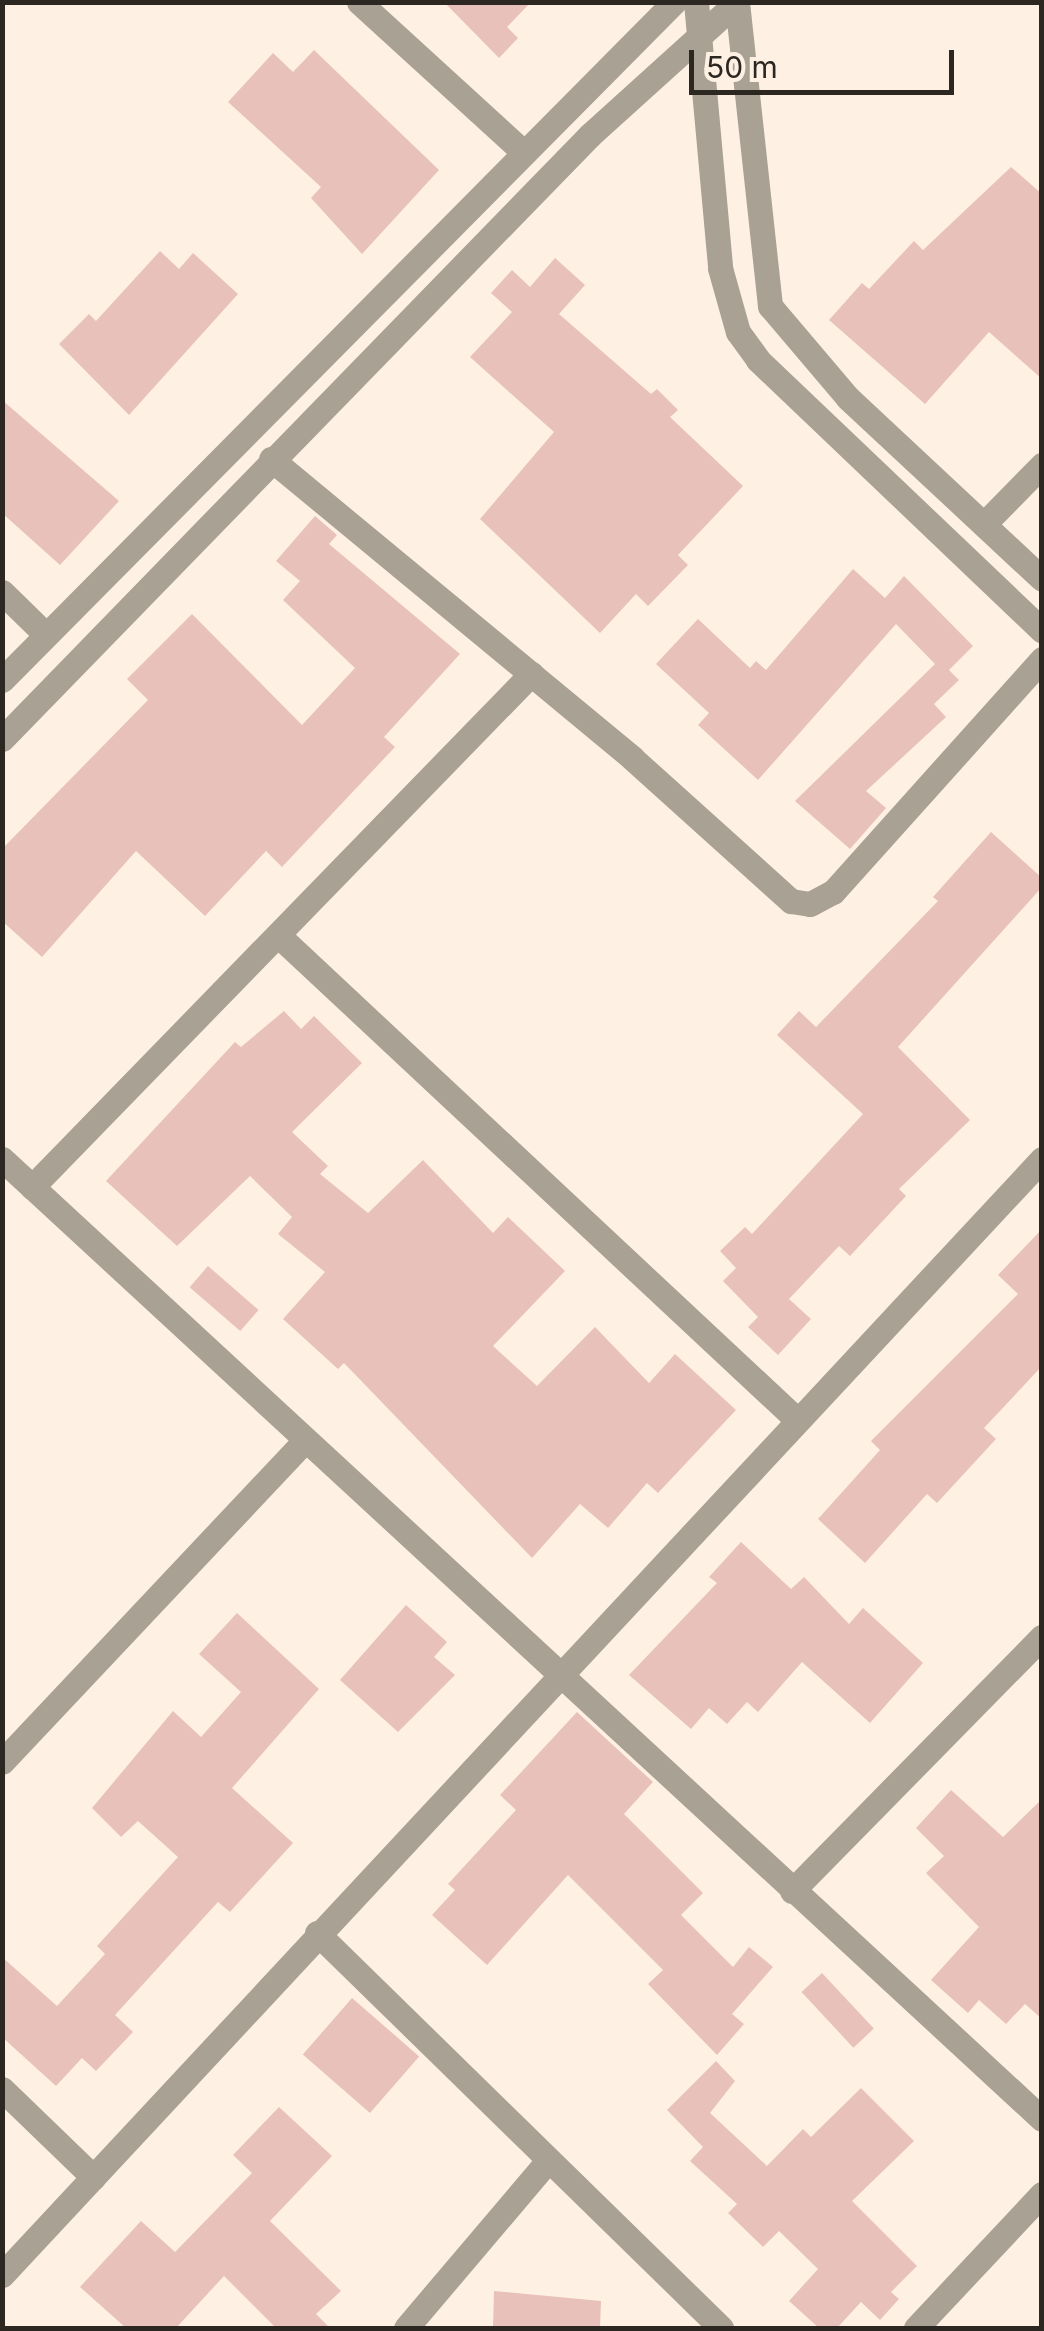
<!DOCTYPE html>
<style>
body{margin:0}
#map{position:relative;width:1044px;height:2331px;overflow:hidden;background:#fef1e3;font-family:Inter,sans-serif}
div>[style]{position:absolute}
.building>*{inset:0;background:#e8c1bb;transform-origin:0 0}
.minor>*{height:25px;margin:-12.5px;padding:0 12.5px;transform-origin:12.5px;border-radius:12.5px;background:#a9a194}
.tertiary>*{height:25px;margin:-12.5px;padding:0 12.5px;transform-origin:12.5px;border-radius:12.5px;background:#a9a194}
span{translate:-50% -50%;white-space:nowrap;text-align:center;line-height:1.15;-webkit-text-stroke:8px #fef1e3;paint-order:stroke}
.frame{position:absolute;inset:0;border:5px solid #2d2721;pointer-events:none}
.scale{position:absolute;left:689px;top:50px;width:265px;height:45px;box-sizing:border-box;border:5px solid #2d2721;border-top:0;padding-left:12px;font-size:30px;line-height:35px;white-space:nowrap;color:#2d2721;-webkit-text-stroke:8px #fef1e3;paint-order:stroke}
</style>
<div id="map">
<div class="building">
<i style="clip-path:polygon(444px 2px,531px 2px,507px 27px,518px 38px,499px 58px)"></i>
<i style="clip-path:polygon(314px 50px,439px 170px,362px 254px,311px 198px,321px 187px,228px 102px,273px 53px,293px 72px)"></i>
<i style="clip-path:polygon(1011px 167px,1042px 194px,1042px 379px,989px 332px,925px 404px,829px 320px,862px 283px,869px 289px,914px 241px,923px 250px)"></i>
<i style="clip-path:polygon(160px 251px,179px 269px,193px 253px,238px 294px,129px 415px,59px 344px,89px 314px,96px 321px)"></i>
<i style="clip-path:polygon(555px 258px,585px 285px,559px 314px,651px 394px,657px 389px,678px 410px,670px 417px,743px 486px,678px 555px,688px 565px,648px 606px,636px 594px,600px 633px,480px 519px,554px 432px,470px 357px,512px 312px,491px 293px,512px 270px,530px 287px)"></i>
<i style="clip-path:polygon(2px 400px,119px 501px,60px 565px,2px 513px)"></i>
<i style="clip-path:polygon(315px 516px,337px 535px,329px 544px,460px 654px,384px 737px,395px 747px,282px 867px,266px 851px,205px 916px,136px 851px,42px 957px,2px 921px,2px 849px,148px 700px,127px 679px,192px 614px,302px 725px,355px 668px,283px 600px,300px 581px,276px 561px)"></i>
<i style="clip-path:polygon(853px 569px,885px 598px,904px 576px,973px 646px,949px 670px,959px 680px,934px 704px,946px 717px,866px 791px,886px 808px,850px 849px,795px 801px,935px 664px,896px 624px,758px 780px,698px 725px,709px 713px,656px 664px,698px 619px,750px 668px,756px 661px,766px 670px)"></i>
<i style="clip-path:polygon(991px 832px,1042px 878px,1042px 887px,898px 1047px,970px 1120px,899px 1189px,906px 1196px,850px 1256px,839px 1246px,789px 1299px,811px 1319px,778px 1355px,748px 1327px,758px 1317px,723px 1281px,736px 1268px,720px 1251px,745px 1227px,752px 1234px,863px 1114px,777px 1035px,799px 1011px,816px 1027px,938px 901px,933px 897px)"></i>
<i style="clip-path:polygon(284px 1011px,301px 1029px,314px 1016px,362px 1063px,292px 1132px,328px 1166px,320px 1174px,368px 1213px,423px 1160px,493px 1233px,508px 1217px,565px 1271px,493px 1346px,537px 1386px,595px 1327px,649px 1383px,675px 1354px,736px 1410px,658px 1493px,647px 1483px,608px 1528px,580px 1504px,532px 1558px,344px 1363px,338px 1369px,283px 1319px,325px 1272px,278px 1234px,292px 1217px,250px 1176px,177px 1246px,106px 1181px,235px 1042px,241px 1047px)"></i>
<i style="clip-path:polygon(1042px 1229px,1042px 1366px,984px 1428px,996px 1439px,937px 1503px,927px 1494px,865px 1563px,818px 1519px,880px 1450px,871px 1441px,1018px 1294px,998px 1275px)"></i>
<i style="left:208px;top:1266px;width:67px;height:28px;rotate:41deg"></i>
<i style="clip-path:polygon(741px 1542px,791px 1589px,804px 1577px,849px 1624px,863px 1608px,923px 1663px,870px 1723px,802px 1662px,758px 1712px,747px 1702px,727px 1724px,709px 1708px,691px 1729px,629px 1675px,717px 1583px,709px 1577px)"></i>
<i style="clip-path:polygon(406px 1605px,447px 1642px,434px 1657px,455px 1675px,398px 1732px,340px 1680px)"></i>
<i style="clip-path:polygon(237px 1613px,319px 1689px,232px 1788px,293px 1843px,230px 1912px,218px 1902px,115px 2015px,133px 2032px,96px 2071px,82px 2058px,56px 2086px,2px 2037px,2px 1957px,57px 2006px,105px 1954px,97px 1946px,178px 1857px,138px 1821px,121px 1837px,92px 1808px,173px 1711px,201px 1737px,241px 1692px,199px 1654px)"></i>
<i style="clip-path:polygon(577px 1712px,653px 1782px,624px 1814px,703px 1893px,681px 1915px,733px 1967px,749px 1947px,773px 1967px,732px 2014px,744px 2024px,717px 2055px,648px 1984px,663px 1970px,568px 1875px,487px 1965px,432px 1915px,455px 1890px,448px 1884px,516px 1810px,500px 1795px)"></i>
<i style="clip-path:polygon(951px 1790px,1003px 1837px,1042px 1799px,1042px 2019px,1025px 2004px,1006px 2024px,979px 2000px,968px 2013px,931px 1980px,979px 1927px,926px 1873px,944px 1856px,916px 1828px)"></i>
<i style="left:822px;top:1973px;width:76px;height:28px;rotate:47deg"></i>
<i style="left:352px;top:1998px;width:89px;height:75px;rotate:41deg"></i>
<i style="clip-path:polygon(716px 2061px,735px 2081px,710px 2113px,767px 2166px,803px 2129px,811px 2137px,861px 2088px,914px 2141px,852px 2201px,917px 2266px,891px 2292px,899px 2299px,880px 2320px,861px 2302px,837px 2328px,819px 2328px,789px 2301px,818px 2269px,779px 2231px,763px 2247px,728px 2213px,737px 2204px,690px 2161px,703px 2147px,667px 2110px)"></i>
<i style="clip-path:polygon(279px 2107px,332px 2156px,270px 2221px,341px 2291px,316px 2314px,330px 2328px,276px 2328px,224px 2276px,176px 2328px,126px 2328px,80px 2287px,141px 2221px,175px 2252px,252px 2173px,233px 2155px)"></i>
<i style="clip-path:polygon(494px 2291px,601px 2301px,600px 2328px,493px 2328px)"></i>
</div>
<div class="minor">
<i style="left:359px;top:2px;width:222px;rotate:42.4deg"></i>
<i style="left:271px;top:459px;width:469px;rotate:39.6deg"></i>
<i style="left:632px;top:758px;width:214px;rotate:42deg"></i>
<i style="left:791px;top:901px;width:19px;rotate:9deg"></i>
<i style="left:810px;top:904px;width:26px;rotate:-28deg"></i>
<i style="left:833px;top:892px;width:313px;rotate:-48.1deg"></i>
<i style="left:984px;top:524px;width:83px;rotate:-45.5deg"></i>
<i style="left:2px;top:592px;width:60px;rotate:44.3deg"></i>
<i style="left:279px;top:936px;width:706px;rotate:43.05deg"></i>
<i style="left:2px;top:1159px;width:1415px;rotate:42.71deg"></i>
<i style="left:32px;top:1187px;width:716px;rotate:-45.79deg"></i>
<i style="left:2px;top:1762px;width:440px;rotate:-46.7deg"></i>
<i style="left:792px;top:1891px;width:356px;rotate:-45.5deg"></i>
<i style="left:317px;top:1933px;width:565px;rotate:44.35deg"></i>
<i style="left:2px;top:2089px;width:127px;rotate:44deg"></i>
<i style="left:2px;top:2275px;width:1525px;rotate:-47.02deg"></i>
<i style="left:406px;top:2328px;width:215px;rotate:-49.7deg"></i>
<i style="left:916px;top:2328px;width:184px;rotate:-46.8deg"></i>
</div>
<div class="tertiary">
<i style="left:696px;top:2px;width:267px;rotate:84.8deg"></i>
<i style="left:720px;top:268px;width:66px;rotate:74.3deg"></i>
<i style="left:738px;top:332px;width:34px;rotate:54deg"></i>
<i style="left:758px;top:360px;width:392px;rotate:43.6deg"></i>
<i style="left:737px;top:2px;width:306px;rotate:83.8deg"></i>
<i style="left:770px;top:306px;width:121px;rotate:49.7deg"></i>
<i style="left:848px;top:398px;width:265px;rotate:43deg"></i>
<i style="left:2px;top:680px;width:955px;rotate:-45.25deg"></i>
<i style="left:2px;top:739px;width:843px;rotate:-45.77deg"></i>
<i style="left:590px;top:135px;width:198px;rotate:-42.1deg"></i>
</div>
<div class="frame"></div>
<div class="scale">50 m</div>
</div>
